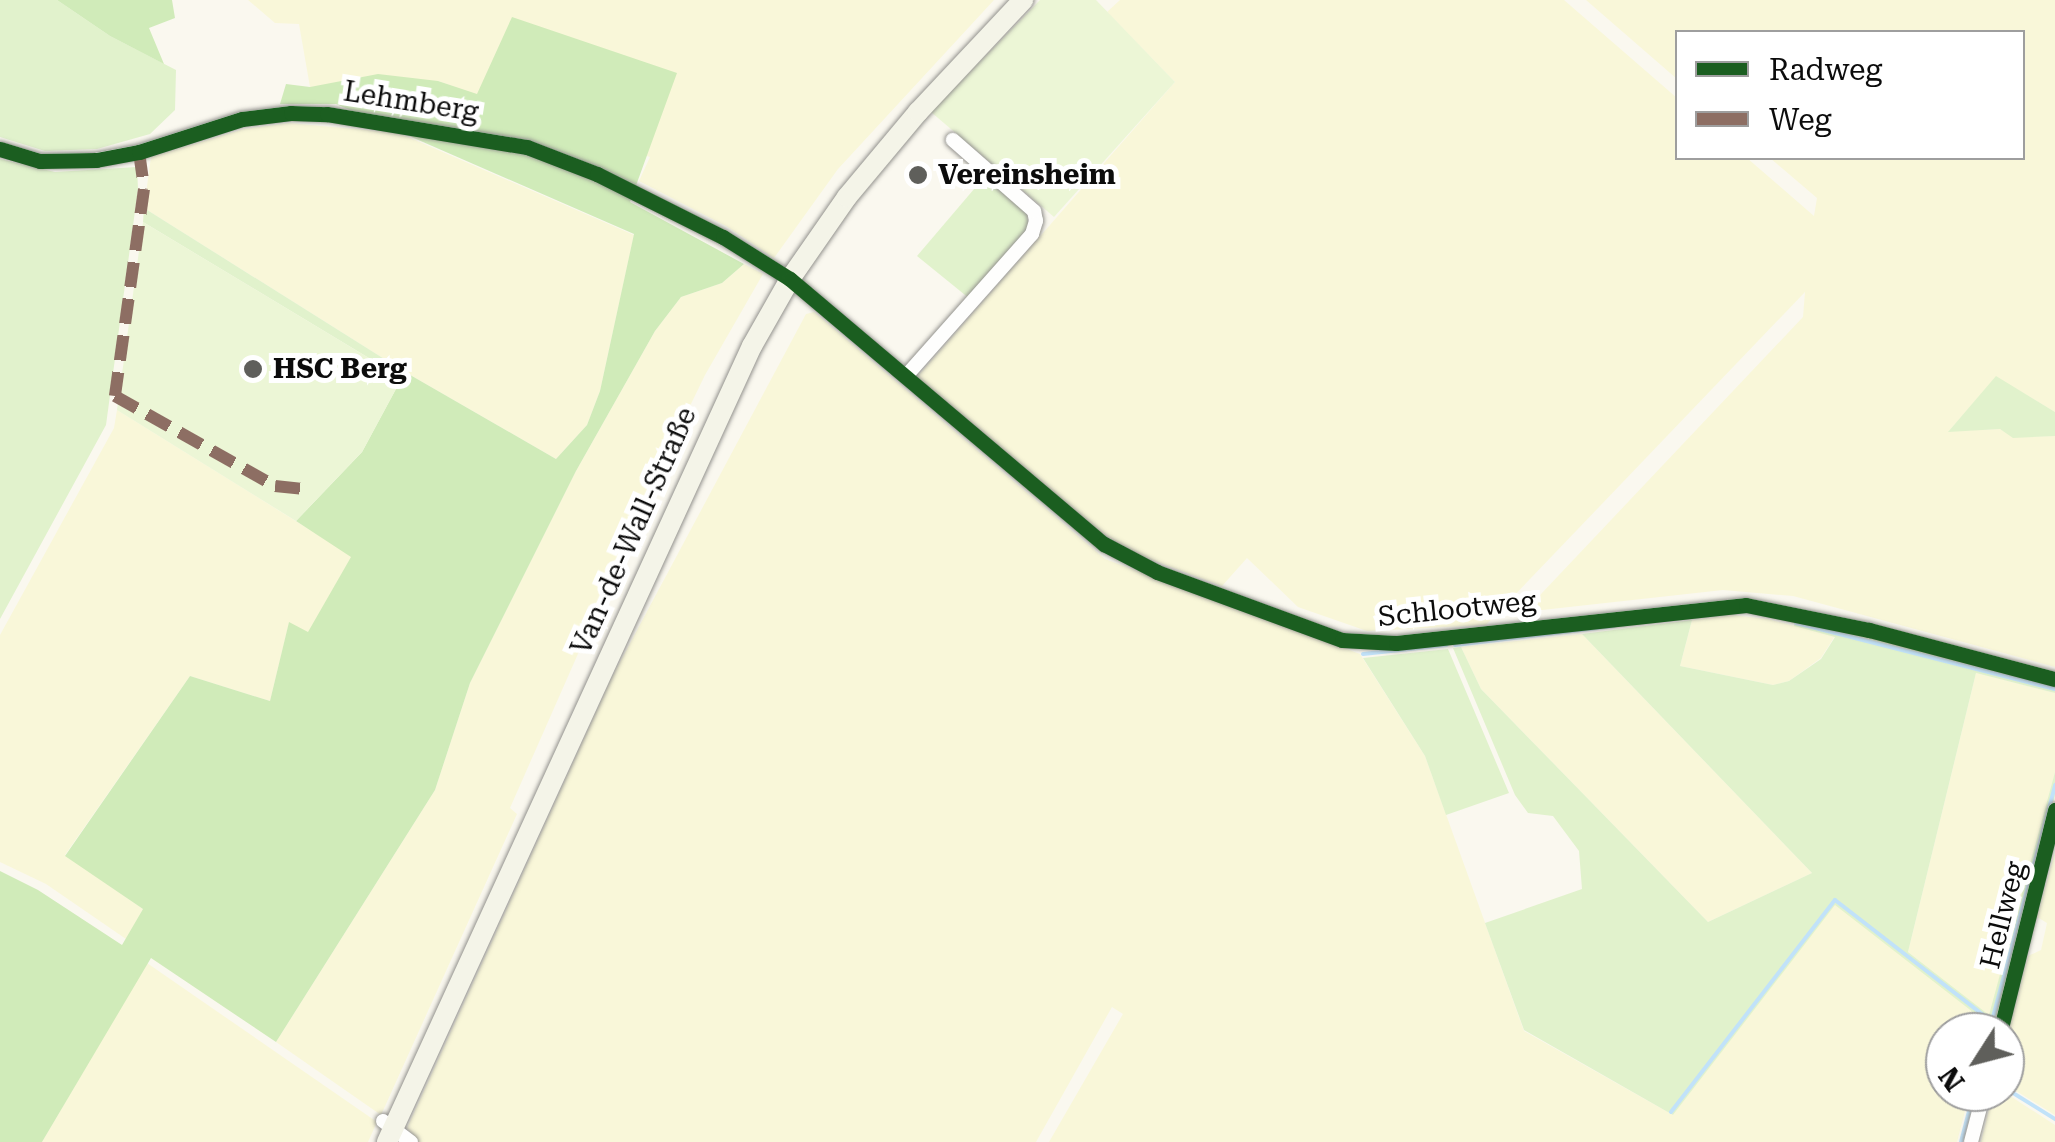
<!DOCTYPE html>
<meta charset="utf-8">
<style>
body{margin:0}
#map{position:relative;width:2055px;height:1142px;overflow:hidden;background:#faf8ef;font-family:"Roboto Serif",serif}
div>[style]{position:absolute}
.farmland>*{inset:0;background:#f9f7d9}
.green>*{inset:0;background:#e1f2cc}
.forest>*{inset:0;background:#d0ebb9}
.pitch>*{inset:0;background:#ecf6d6}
.stream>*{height:4px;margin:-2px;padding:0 2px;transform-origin:2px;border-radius:2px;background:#c1e2f9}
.roads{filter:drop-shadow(0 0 2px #93928e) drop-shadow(0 0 2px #93928e)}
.street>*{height:14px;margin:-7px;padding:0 7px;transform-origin:7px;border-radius:7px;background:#fefefd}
.secondary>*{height:20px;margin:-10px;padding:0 10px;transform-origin:10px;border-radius:10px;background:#f4f4e8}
.quiet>*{height:12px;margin-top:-6px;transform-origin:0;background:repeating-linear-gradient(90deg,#8d6e63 0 25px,transparent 0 37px)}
.cycleway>*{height:15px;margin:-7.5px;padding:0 7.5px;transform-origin:7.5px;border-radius:7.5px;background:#1b5e20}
.dots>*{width:28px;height:28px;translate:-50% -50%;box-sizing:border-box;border:5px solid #fff;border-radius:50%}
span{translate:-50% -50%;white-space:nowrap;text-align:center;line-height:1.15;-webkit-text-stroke:10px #fff;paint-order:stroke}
.street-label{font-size:28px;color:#0c0c0c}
.poi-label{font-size:28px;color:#0c0c0c;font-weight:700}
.left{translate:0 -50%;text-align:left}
.legend{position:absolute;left:1675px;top:30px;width:350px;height:130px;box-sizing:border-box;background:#fff;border:2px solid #9e9e9e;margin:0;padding:12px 18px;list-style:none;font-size:30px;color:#0c0c0c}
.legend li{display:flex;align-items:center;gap:20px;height:50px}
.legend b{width:50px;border:2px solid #9e9e9e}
.north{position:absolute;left:1925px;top:1012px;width:100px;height:100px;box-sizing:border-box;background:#fff;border:2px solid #9e9e9e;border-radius:50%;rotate:234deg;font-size:28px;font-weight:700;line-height:40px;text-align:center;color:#0c0c0c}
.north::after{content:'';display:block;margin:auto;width:35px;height:45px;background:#5f5f5b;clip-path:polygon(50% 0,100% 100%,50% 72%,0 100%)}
</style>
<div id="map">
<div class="farmland">
<i style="clip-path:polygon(248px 0,994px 0,838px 169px,774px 258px,726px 226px,639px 181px,650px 157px,438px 81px,310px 87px,299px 24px,275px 23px)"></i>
<i style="clip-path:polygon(1120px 0,1564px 0,1677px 98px,1678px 158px,1747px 158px,1814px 216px,1817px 198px,1770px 158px,2022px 158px,2022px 32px,1678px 32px,1677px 79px,1586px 0,2055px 0,2055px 412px,1996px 377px,1949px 431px,2000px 429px,2013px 437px,2055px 436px,2055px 667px,1793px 596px,1723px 590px,1524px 612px,1803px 317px,1805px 292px,1486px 625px,1367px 631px,1298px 607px,1247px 558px,1222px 586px,1136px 554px,1084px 522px,917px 377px,1175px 82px,1107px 12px)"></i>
<i style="clip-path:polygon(289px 123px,399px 133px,634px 235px,600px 391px,587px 425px,556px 459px,405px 372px,144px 208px,151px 157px,244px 129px)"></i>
<i style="clip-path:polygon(744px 264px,763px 274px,705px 375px,660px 468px,510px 808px,517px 814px,381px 1115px,276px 1042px,435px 790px,470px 683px,576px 471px,655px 331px,681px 297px,722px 283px)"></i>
<i style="clip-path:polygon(814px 312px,1105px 559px,1360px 654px,1425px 756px,1524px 1031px,1673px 1115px,1835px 904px,1988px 1023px,1986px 1032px,1945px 1032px,1945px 1092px,1970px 1092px,1957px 1142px,1049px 1142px,1123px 1014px,1112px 1007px,1036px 1142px,419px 1142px,407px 1128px,612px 677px,806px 314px)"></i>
<i style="clip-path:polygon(117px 410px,352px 556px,308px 633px,289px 623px,270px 701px,190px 676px,65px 855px,143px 909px,126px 939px,46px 884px,0 862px,0 635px,114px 428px)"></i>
<i style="clip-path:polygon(1732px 615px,1767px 619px,1835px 636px,1821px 658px,1789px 681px,1773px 685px,1680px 666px,1692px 620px)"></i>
<i style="clip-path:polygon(1582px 634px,1812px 873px,1708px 922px,1481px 689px,1461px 647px)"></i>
<i style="clip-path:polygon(1976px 673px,2055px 693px,2055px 772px,1990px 1016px,1908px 952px)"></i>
<i style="clip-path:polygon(2055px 852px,2055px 1115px,2005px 1084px,2005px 1045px,2028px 956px,2041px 950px,2047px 923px,2037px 917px)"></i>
<i style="clip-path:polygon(147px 963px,377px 1122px,368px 1142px,42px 1142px)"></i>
<i style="clip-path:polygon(1993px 1092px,2004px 1092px,2055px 1125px,2055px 1142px,1981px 1142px)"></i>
</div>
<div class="green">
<i style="clip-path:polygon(0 0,57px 0,110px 36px,176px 70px,175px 110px,150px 134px,97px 149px,45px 151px,0 137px)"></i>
<i style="clip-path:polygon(0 159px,55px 172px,137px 167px,138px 189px,106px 425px,0 619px)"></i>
<i style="clip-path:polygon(986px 175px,1026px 211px,1029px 227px,970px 299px,917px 256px)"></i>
<i style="clip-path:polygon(144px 208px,405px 372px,402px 378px,143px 222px)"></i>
<i style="clip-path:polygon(1996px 376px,2055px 412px,2055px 436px,2013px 438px,2000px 429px,1948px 432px)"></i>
<i style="clip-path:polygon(1796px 619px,2055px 686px,2055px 693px,1976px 673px,1908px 952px,1989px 1015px,2055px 772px,2055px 796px,1993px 1032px,1986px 1032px,1987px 1023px,1835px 905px,1673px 1115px,1524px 1030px,1485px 923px,1582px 889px,1579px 851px,1553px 816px,1528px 813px,1515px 795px,1453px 648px,1461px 647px,1481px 689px,1708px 922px,1812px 873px,1582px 634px,1692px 620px,1680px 666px,1773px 685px,1789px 681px,1821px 659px,1835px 637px,1794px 626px)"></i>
<i style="clip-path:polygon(1448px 649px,1509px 793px,1446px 815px,1425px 756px,1363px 658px)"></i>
</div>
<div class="forest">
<i style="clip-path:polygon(57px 0,172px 0,175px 18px,149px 28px,164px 64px,110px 36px)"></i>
<i style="clip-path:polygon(512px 17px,677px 73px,630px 202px,744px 264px,722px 283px,681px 297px,655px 331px,576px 471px,470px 683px,435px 790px,276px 1042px,151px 958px,42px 1142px,0 1142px,0 871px,38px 890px,122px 945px,143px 909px,65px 856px,190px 676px,270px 701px,289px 622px,308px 632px,351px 557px,296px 521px,362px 452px,405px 372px,556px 459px,587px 425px,600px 391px,634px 234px,336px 104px,280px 104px,286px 84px,310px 87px,378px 74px,438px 81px,477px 94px)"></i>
</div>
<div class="pitch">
<i style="clip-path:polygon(1040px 0,1096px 0,1175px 82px,1054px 217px,931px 112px)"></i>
<i style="clip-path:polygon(143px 222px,402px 378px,362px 452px,296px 521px,117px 410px)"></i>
</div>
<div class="stream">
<i style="left:1796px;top:623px;width:267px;rotate:14.3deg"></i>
<i style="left:1455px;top:645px;width:160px;rotate:-6.8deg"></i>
<i style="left:1363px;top:654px;width:84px;rotate:-6.1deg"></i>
<i style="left:1989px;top:1032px;width:256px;rotate:-75deg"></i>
<i style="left:2005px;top:1088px;width:59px;rotate:31.8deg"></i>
<i style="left:1671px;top:1112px;width:268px;rotate:-52.3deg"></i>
<i style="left:1835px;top:900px;width:199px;rotate:37.8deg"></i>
<i style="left:1961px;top:1142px;width:52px;rotate:-75.4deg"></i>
</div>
<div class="roads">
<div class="street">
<i style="left:0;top:149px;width:42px;rotate:16.7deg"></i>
<i style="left:40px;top:161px;width:56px;rotate:-1deg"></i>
<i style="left:96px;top:160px;width:44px;rotate:-10.5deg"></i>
<i style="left:139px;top:152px;width:108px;rotate:-17.8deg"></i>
<i style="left:242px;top:119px;width:49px;rotate:-7deg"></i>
<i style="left:291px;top:113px;width:36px;rotate:2deg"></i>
<i style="left:327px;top:114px;width:203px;rotate:9.4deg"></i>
<i style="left:527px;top:147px;width:75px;rotate:21.1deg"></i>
<i style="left:597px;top:174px;width:141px;rotate:26.6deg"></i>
<i style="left:723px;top:237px;width:79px;rotate:32.1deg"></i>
<i style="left:790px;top:279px;width:411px;rotate:40.2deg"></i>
<i style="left:1104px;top:544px;width:60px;rotate:27.8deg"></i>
<i style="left:1157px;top:572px;width:197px;rotate:20.2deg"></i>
<i style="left:1342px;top:640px;width:54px;rotate:3.2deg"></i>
<i style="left:1396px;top:643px;width:352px;rotate:-6.2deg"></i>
<i style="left:1746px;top:605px;width:126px;rotate:11.5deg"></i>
<i style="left:1869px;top:630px;width:192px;rotate:14.8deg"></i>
<i style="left:906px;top:376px;width:190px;rotate:-48.4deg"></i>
<i style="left:1032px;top:234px;width:14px;rotate:-73deg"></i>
<i style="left:1036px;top:221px;width:10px;rotate:-101deg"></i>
<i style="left:1034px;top:211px;width:108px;rotate:-138.8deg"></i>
<i style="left:2000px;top:1032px;width:229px;rotate:-76.1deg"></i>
<i style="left:383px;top:1121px;width:35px;rotate:37deg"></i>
<i style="left:1971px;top:1142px;width:52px;rotate:-75.4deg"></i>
</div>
<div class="secondary">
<i style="left:387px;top:1142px;width:876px;rotate:-65.37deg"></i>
<i style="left:752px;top:346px;width:77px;rotate:-60.4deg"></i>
<i style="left:790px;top:279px;width:100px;rotate:-55.2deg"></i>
<i style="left:847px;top:197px;width:111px;rotate:-50.1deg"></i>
<i style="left:918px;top:112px;width:154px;rotate:-46.8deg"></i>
</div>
</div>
<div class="quiet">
<i style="left:139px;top:152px;width:37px;rotate:82deg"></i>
<i style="left:144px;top:189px;width:209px;rotate:98deg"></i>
<i style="left:115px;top:396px;width:184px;rotate:29.4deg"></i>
<i style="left:275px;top:486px;width:30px;rotate:6deg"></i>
</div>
<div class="cycleway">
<i style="left:0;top:149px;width:42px;rotate:16.7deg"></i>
<i style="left:40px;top:161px;width:56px;rotate:-1deg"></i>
<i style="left:96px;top:160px;width:44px;rotate:-10.5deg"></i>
<i style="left:139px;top:152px;width:108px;rotate:-17.8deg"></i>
<i style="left:242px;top:119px;width:49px;rotate:-7deg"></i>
<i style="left:291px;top:113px;width:36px;rotate:2deg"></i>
<i style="left:327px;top:114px;width:203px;rotate:9.4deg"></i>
<i style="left:527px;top:147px;width:75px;rotate:21.1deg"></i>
<i style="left:597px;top:174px;width:141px;rotate:26.6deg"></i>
<i style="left:723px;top:237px;width:79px;rotate:32.1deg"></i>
<i style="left:790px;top:279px;width:411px;rotate:40.2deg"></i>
<i style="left:1104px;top:544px;width:60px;rotate:27.8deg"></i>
<i style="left:1157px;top:572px;width:197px;rotate:20.2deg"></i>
<i style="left:1342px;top:640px;width:54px;rotate:3.2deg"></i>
<i style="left:1396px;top:643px;width:352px;rotate:-6.2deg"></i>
<i style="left:1746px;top:605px;width:126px;rotate:11.5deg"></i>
<i style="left:1869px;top:630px;width:192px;rotate:14.8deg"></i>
<i style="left:2000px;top:1032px;width:229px;rotate:-76.1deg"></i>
</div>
<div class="dots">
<i style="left:918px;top:175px;background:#5f5f5b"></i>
<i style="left:253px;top:369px;background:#5f5f5b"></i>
</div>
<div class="street-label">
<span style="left:411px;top:102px;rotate:9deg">Lehmberg</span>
<span style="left:634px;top:531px;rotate:-66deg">Van-de-Wall-Straße</span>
<span style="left:1457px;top:609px;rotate:-6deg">Schlootweg</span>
<span style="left:2003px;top:915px;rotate:-76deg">Hellweg</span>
</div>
<div class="poi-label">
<span class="left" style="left:938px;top:175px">Vereinsheim</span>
<span class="left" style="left:273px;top:369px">HSC Berg</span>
</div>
<ul class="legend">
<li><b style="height:12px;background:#1b5e20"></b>Radweg</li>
<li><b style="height:12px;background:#8d6e63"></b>Weg</li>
</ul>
<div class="north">N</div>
</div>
